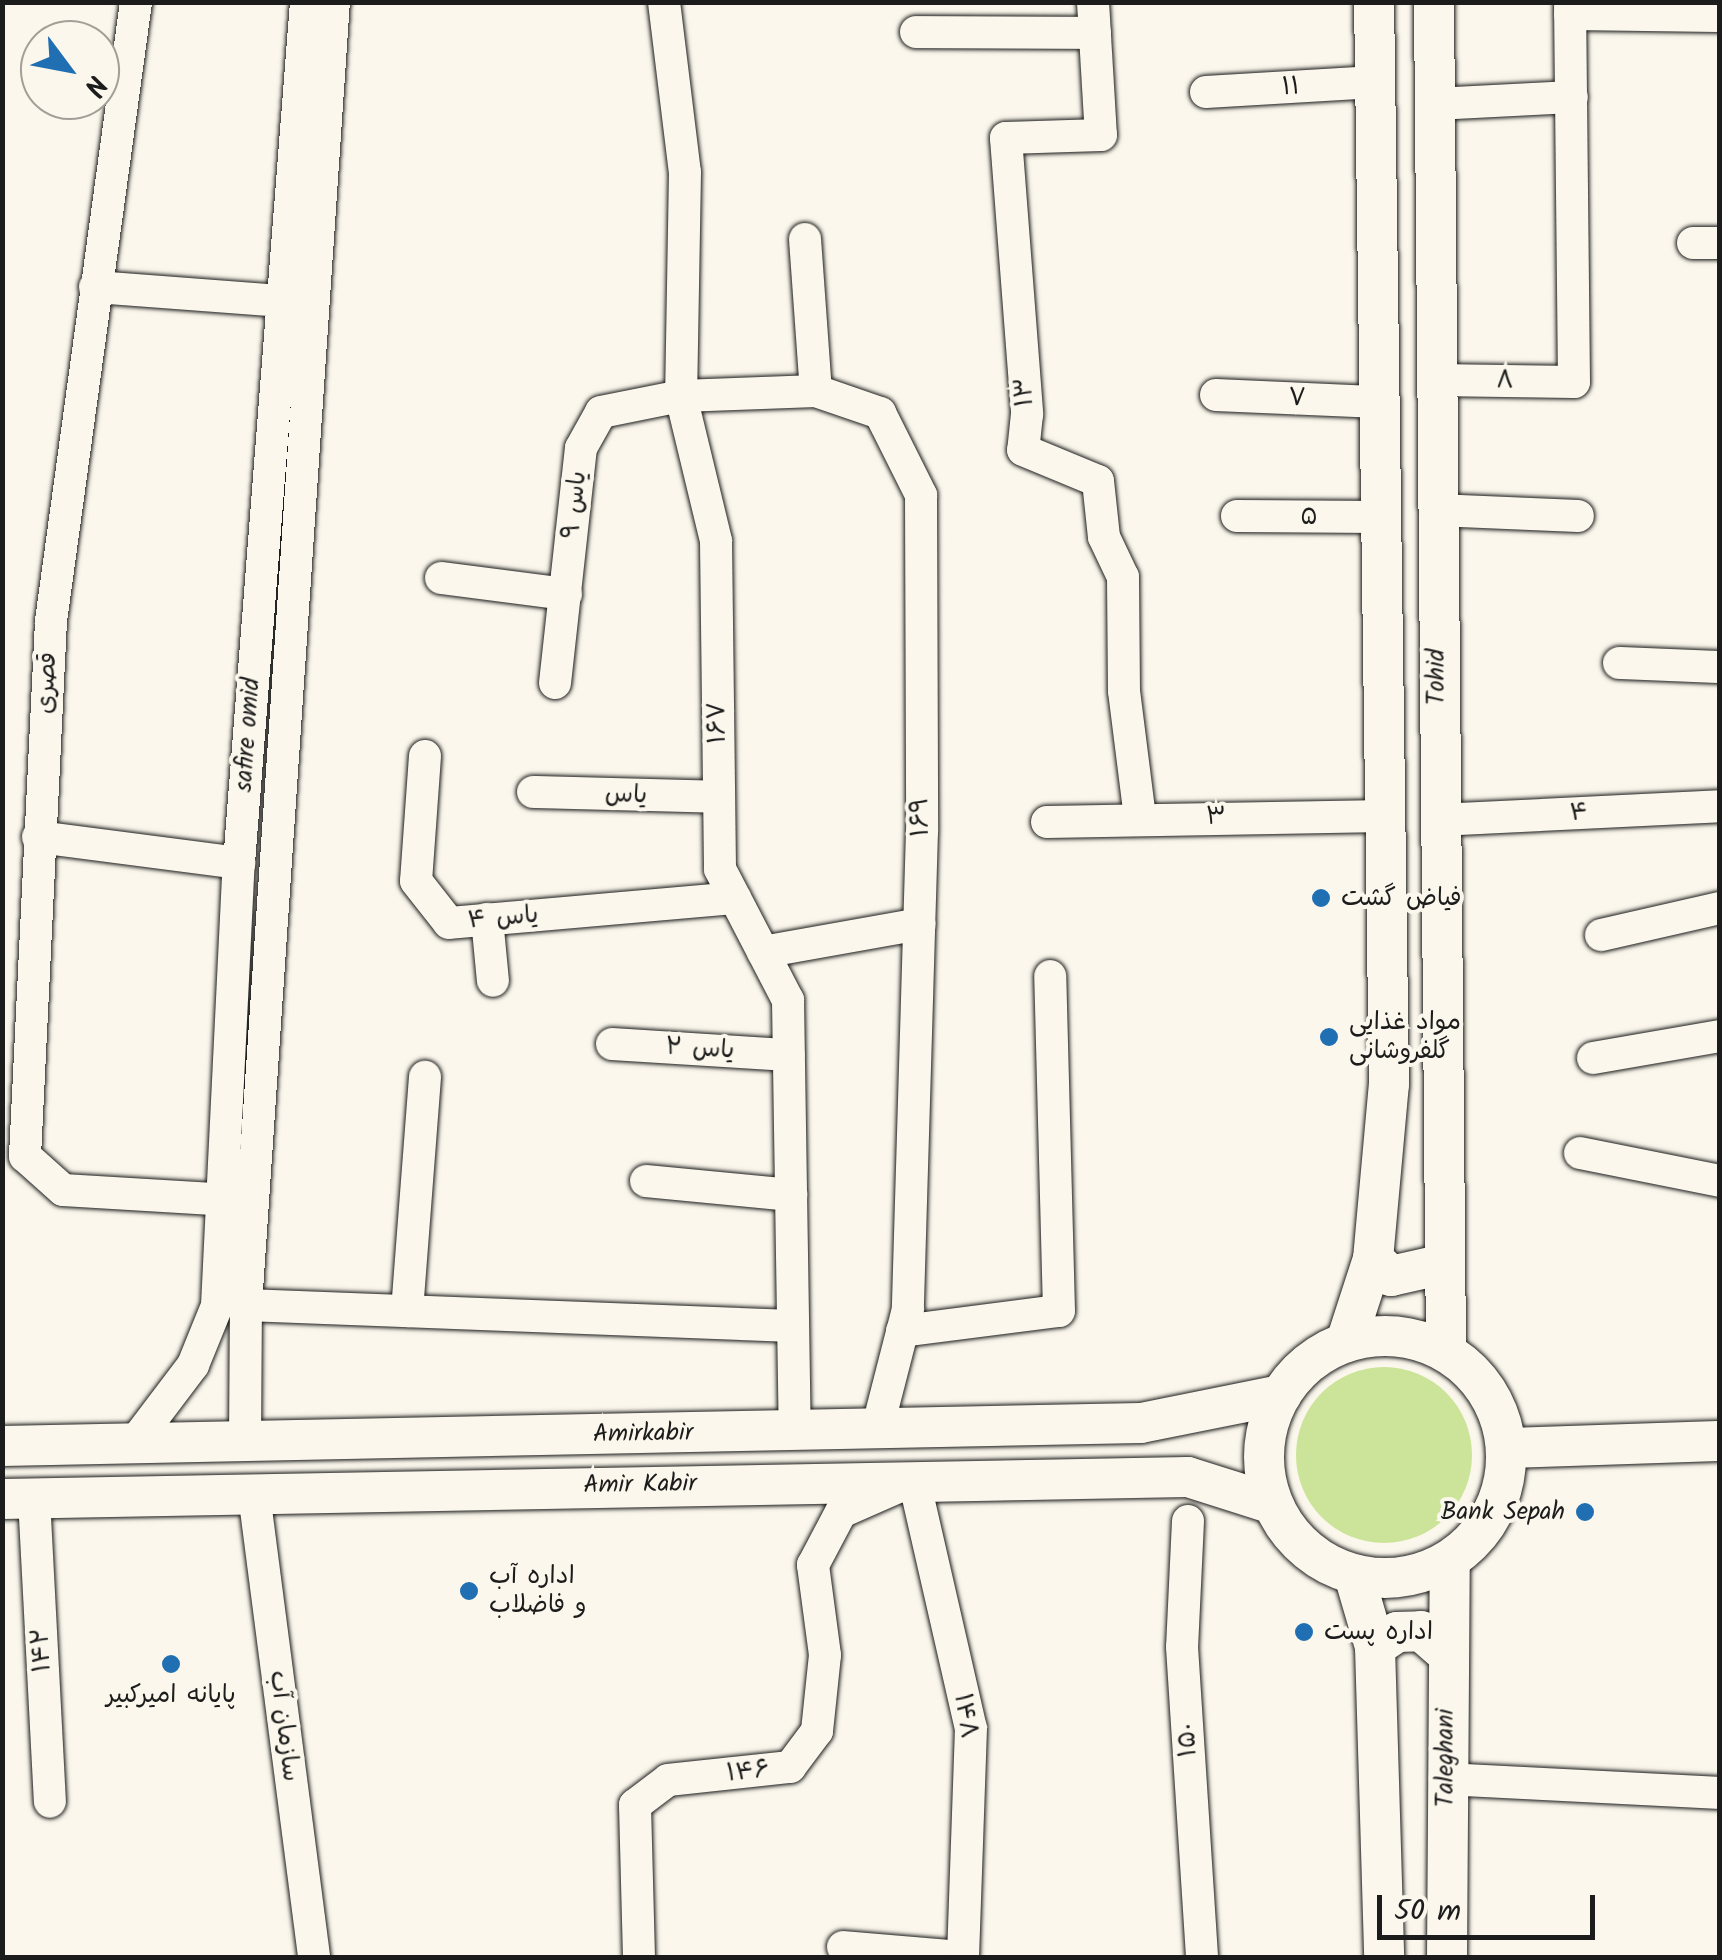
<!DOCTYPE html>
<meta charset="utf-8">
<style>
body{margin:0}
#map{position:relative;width:1722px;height:1960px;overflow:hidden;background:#fbf7ec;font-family:Kalam,"Playpen Sans Arabic",sans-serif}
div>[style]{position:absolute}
.green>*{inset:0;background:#cce499}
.round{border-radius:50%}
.roads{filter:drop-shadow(0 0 2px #1c1c1c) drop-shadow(0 0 2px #1c1c1c)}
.minor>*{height:32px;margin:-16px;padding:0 16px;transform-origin:16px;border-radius:16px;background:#fbf7ec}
.major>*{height:40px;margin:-20px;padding:0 20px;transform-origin:20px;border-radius:20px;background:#fbf7ec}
.major>.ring{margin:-20px;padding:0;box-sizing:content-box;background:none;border:40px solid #fbf7ec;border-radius:50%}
.dots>*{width:28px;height:28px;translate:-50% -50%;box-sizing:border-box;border:5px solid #fbf7ec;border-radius:50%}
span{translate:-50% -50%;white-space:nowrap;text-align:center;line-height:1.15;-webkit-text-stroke:8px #fbf7ec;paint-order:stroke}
.street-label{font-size:25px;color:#1c1c1c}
.poi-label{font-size:25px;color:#1c1c1c}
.left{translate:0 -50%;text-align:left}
.right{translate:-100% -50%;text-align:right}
.frame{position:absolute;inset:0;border:5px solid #1c1c1c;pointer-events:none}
.north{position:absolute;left:20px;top:20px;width:100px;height:100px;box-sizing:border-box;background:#fbf7ec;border:2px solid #a29f99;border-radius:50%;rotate:122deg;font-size:28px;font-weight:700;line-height:40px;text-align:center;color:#1c1c1c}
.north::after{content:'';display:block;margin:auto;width:35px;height:45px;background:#1f6fb2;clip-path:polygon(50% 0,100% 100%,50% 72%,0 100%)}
.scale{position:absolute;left:1377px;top:1895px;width:218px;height:45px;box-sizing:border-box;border:5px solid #1c1c1c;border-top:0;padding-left:12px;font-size:30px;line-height:35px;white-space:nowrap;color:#1c1c1c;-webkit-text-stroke:8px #fbf7ec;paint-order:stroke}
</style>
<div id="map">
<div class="green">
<i class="round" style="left:1296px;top:1367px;width:176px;height:176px"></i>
</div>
<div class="roads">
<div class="minor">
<i style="left:136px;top:2px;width:625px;rotate:97.82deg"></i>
<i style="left:51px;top:621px;width:536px;rotate:92.78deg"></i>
<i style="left:25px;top:1156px;width:51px;rotate:41.8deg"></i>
<i style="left:63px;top:1190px;width:184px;rotate:3.4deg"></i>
<i style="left:664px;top:2px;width:171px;rotate:83deg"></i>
<i style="left:685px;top:172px;width:224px;rotate:91deg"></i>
<i style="left:681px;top:396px;width:149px;rotate:76.4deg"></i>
<i style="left:716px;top:541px;width:328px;rotate:89.3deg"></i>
<i style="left:720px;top:869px;width:148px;rotate:62.6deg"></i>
<i style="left:788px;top:1000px;width:432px;rotate:89.1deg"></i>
<i style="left:1093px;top:2px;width:133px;rotate:86.6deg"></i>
<i style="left:1101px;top:135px;width:95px;rotate:178.2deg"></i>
<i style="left:1006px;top:138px;width:277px;rotate:85.6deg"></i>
<i style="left:1027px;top:414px;width:36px;rotate:96deg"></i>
<i style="left:1023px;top:450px;width:81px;rotate:22.5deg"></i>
<i style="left:1098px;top:481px;width:56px;rotate:83.9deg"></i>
<i style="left:1104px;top:537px;width:44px;rotate:64.6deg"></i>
<i style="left:1123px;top:577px;width:114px;rotate:89.5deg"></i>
<i style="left:1124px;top:691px;width:128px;rotate:82.8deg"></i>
<i style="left:1570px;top:14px;width:150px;rotate:0.8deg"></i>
<i style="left:916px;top:32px;width:179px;rotate:0.3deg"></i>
<i style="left:1206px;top:92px;width:169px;rotate:-3.4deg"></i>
<i style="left:1435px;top:104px;width:137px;rotate:-2.9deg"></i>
<i style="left:805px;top:239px;width:152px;rotate:85.9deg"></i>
<i style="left:1693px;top:243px;width:27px"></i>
<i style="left:95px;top:287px;width:186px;rotate:4.3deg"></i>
<i style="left:1435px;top:380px;width:139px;rotate:0.8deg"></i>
<i style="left:1574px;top:382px;width:380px;rotate:-90.6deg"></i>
<i style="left:1216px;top:395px;width:163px;rotate:2.5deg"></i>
<i style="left:1436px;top:510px;width:142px;rotate:2.4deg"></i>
<i style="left:1237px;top:516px;width:143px;rotate:0.4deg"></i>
<i style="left:441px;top:578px;width:126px;rotate:7.3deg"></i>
<i style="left:1619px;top:663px;width:101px;rotate:2.3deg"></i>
<i style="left:555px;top:683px;width:236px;rotate:-83.7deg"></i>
<i style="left:581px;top:448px;width:41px;rotate:-60.9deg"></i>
<i style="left:601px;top:412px;width:82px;rotate:-11.3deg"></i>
<i style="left:681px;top:396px;width:135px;rotate:-2.1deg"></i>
<i style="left:816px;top:391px;width:68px;rotate:19deg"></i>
<i style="left:880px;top:413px;width:92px;rotate:63.4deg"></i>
<i style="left:921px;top:495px;width:336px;rotate:89.8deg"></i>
<i style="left:922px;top:831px;width:478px;rotate:91.7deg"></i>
<i style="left:908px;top:1309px;width:125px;rotate:104.4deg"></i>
<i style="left:425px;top:756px;width:125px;rotate:94.1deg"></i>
<i style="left:416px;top:881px;width:53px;rotate:51.8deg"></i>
<i style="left:449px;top:923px;width:287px;rotate:-5deg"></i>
<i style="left:533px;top:792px;width:186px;rotate:1.5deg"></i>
<i style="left:1438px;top:820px;width:282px;rotate:-2.8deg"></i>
<i style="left:1047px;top:822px;width:338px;rotate:-1deg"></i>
<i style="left:38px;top:837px;width:203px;rotate:7.4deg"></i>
<i style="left:487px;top:919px;width:62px;rotate:84.5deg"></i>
<i style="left:1601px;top:935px;width:122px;rotate:-12.8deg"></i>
<i style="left:763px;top:952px;width:159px;rotate:-10.1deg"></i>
<i style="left:612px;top:1044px;width:177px;rotate:3.6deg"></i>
<i style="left:1593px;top:1058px;width:129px;rotate:-9.8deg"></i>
<i style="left:1580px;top:1153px;width:143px;rotate:11.3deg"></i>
<i style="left:646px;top:1181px;width:146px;rotate:5.5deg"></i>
<i style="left:246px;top:1305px;width:547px;rotate:2.2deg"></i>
<i style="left:407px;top:1311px;width:235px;rotate:-85.6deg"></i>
<i style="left:902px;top:1331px;width:158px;rotate:-7.3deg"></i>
<i style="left:1059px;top:1311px;width:335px;rotate:-91.5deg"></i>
<i style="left:245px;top:1441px;width:136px;rotate:-89.6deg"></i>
<i style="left:246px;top:1305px;width:1306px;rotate:-86.14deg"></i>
<i style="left:134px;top:1443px;width:98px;rotate:-52.9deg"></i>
<i style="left:193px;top:1365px;width:64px;rotate:-67.9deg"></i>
<i style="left:217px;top:1306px;width:444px;rotate:-87.2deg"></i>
<i style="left:239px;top:863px;width:864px;rotate:-85.55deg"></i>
<i style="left:254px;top:1494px;width:468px;rotate:82.6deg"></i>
<i style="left:34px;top:1498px;width:304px;rotate:87deg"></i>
<i style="left:1188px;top:1521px;width:126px;rotate:92.7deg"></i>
<i style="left:1182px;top:1647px;width:312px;rotate:86.3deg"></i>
<i style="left:1446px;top:1779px;width:274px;rotate:2.9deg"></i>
<i style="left:843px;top:1947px;width:120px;rotate:4.8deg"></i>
<i style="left:639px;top:1958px;width:153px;rotate:-91.5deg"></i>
<i style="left:635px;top:1805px;width:41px;rotate:-37.1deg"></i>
<i style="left:668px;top:1780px;width:123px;rotate:-6.1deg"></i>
<i style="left:790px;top:1767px;width:45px;rotate:-53.1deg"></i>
<i style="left:817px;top:1731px;width:76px;rotate:-84deg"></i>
<i style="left:825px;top:1655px;width:91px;rotate:-97.6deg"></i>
<i style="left:813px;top:1565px;width:60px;rotate:-62.2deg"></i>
<i style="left:841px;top:1512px;width:80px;rotate:-23.7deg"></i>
<i style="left:914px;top:1480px;width:254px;rotate:77.1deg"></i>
<i style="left:971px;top:1728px;width:230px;rotate:92deg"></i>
</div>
<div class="major">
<i style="left:1434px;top:2px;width:1349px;rotate:89.49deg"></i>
<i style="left:1373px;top:1259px;width:25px;rotate:43deg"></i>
<i style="left:1391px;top:1276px;width:50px;rotate:-12.7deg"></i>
<i class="ring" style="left:1264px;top:1336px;width:202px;height:202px"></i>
<i style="left:1346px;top:1342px;width:87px;rotate:-72deg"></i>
<i style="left:1373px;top:1259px;width:176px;rotate:-84.8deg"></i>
<i style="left:1389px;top:1084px;width:1082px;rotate:-90.79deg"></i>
<i style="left:2px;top:1446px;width:1139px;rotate:-1.16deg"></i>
<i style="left:1141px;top:1423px;width:143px;rotate:-11.3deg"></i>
<i style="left:1507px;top:1448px;width:213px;rotate:-1.9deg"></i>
<i style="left:2px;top:1499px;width:1186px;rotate:-1.06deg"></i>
<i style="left:1188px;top:1477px;width:89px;rotate:17.6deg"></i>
<i style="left:1354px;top:1575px;width:75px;rotate:73.7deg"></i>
<i style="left:1375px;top:1647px;width:311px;rotate:88.3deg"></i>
<i style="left:1375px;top:1647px;width:27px;rotate:-34deg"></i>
<i style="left:1397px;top:1632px;width:24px;rotate:-2deg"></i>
<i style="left:1421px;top:1631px;width:32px;rotate:41deg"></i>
<i style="left:1447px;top:1958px;width:398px;rotate:-89.6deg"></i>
</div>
</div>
<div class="dots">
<i style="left:1321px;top:898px;background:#1f6fb2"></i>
<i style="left:1329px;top:1037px;background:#1f6fb2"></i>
<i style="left:1585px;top:1512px;background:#1f6fb2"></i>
<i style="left:469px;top:1591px;background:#1f6fb2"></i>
<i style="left:1304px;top:1632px;background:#1f6fb2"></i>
<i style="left:171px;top:1664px;background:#1f6fb2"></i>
</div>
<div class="street-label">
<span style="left:1291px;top:87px;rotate:-3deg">۱۱</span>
<span style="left:1505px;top:381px;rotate:1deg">۸</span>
<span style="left:1025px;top:392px;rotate:-93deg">۱۳</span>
<span style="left:1297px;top:398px;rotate:2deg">۷</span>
<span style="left:575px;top:505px;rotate:-84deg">یاس ۹</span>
<span style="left:1309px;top:517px">۵</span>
<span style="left:1437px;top:677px;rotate:-90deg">Tohid</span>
<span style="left:47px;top:683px;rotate:-87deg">قصری</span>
<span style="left:718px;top:723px;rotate:-91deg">۱۶۷</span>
<span style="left:248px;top:735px;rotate:-86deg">safire omid</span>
<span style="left:626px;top:795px;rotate:2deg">یاس</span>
<span style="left:1579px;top:813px;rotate:-3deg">۴</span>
<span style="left:921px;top:817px;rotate:-91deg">۱۶۹</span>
<span style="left:1216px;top:817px">۳</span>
<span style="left:503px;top:918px;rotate:-5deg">یاس ۴</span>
<span style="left:700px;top:1049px;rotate:3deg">یاس ۲</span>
<span style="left:643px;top:1434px;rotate:-1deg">Amirkabir</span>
<span style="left:640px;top:1485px;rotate:-1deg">Amir Kabir</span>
<span style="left:42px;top:1650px;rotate:-93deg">۱۴۲</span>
<span style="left:965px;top:1716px;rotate:81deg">۱۴۸</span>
<span style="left:284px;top:1726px;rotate:83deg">سازمان آب</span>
<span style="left:1188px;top:1740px;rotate:-94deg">۱۵۰</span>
<span style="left:1446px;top:1758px;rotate:-90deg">Taleghani</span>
<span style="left:748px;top:1772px;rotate:-6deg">۱۴۶</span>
</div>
<div class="poi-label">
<span class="left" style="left:1341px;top:898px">فیاض گشت</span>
<span class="left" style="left:1349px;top:1037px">مواد غذایی<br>گلفروشانی</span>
<span class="right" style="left:1565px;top:1512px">Bank Sepah</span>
<span class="left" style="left:489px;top:1591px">اداره آب<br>و فاضلاب</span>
<span class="left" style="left:1324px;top:1632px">اداره پست</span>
<span style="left:171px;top:1695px">پایانه امیرکبیر</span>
</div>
<div class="frame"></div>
<div class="north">N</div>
<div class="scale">50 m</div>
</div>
